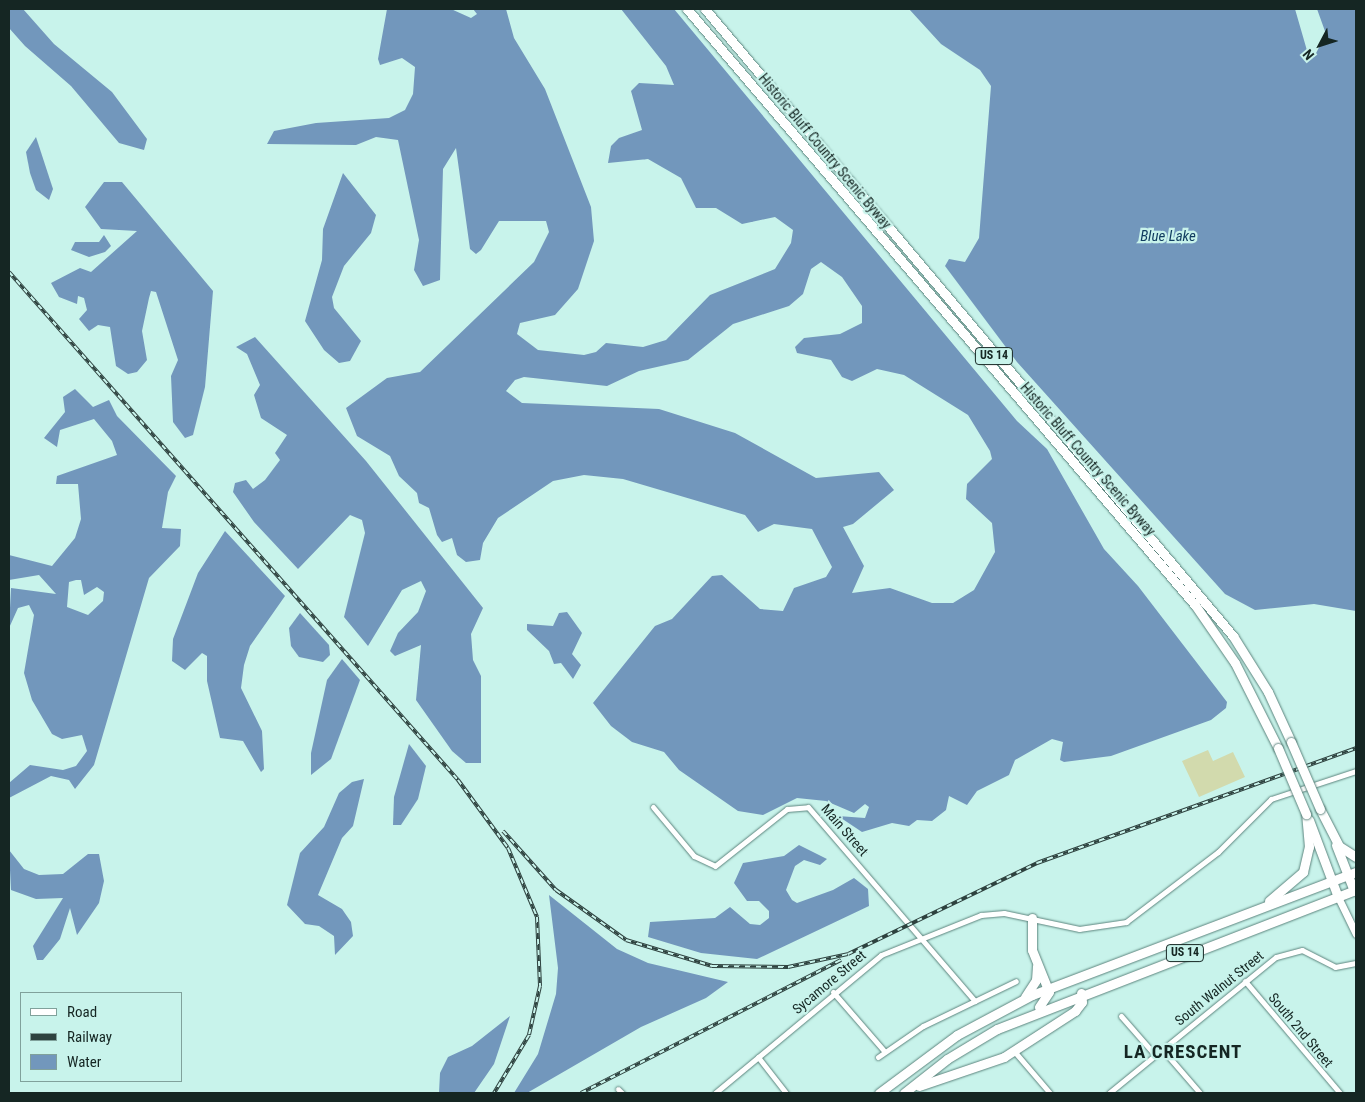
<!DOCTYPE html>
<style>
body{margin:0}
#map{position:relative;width:1365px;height:1102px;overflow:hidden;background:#c8f3eb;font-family:"Roboto Condensed",sans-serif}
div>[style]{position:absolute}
.green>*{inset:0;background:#d2daad}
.water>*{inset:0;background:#7297bc}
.roads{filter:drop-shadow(0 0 1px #5c847d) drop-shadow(0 0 1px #5c847d)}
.minor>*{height:5px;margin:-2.5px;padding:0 2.5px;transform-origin:2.5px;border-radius:2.5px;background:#fff}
.tertiary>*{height:7px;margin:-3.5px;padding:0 3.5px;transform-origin:3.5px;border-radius:3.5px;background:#fff}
.primary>*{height:9px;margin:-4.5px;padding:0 4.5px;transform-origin:4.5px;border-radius:4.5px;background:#fff}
.rail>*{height:4px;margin-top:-2px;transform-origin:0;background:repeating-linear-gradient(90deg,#c8f3eb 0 5.5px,#2e423f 0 11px);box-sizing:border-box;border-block:1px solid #2e423f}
.bridges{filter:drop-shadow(0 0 1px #5c847d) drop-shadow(0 0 1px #5c847d)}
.primary-bridge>*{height:9px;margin:-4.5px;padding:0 4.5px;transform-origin:4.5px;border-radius:4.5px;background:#fff}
span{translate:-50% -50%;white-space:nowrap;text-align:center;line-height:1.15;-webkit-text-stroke:4.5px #c8f3eb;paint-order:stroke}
.shield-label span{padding:1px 4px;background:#c8f3eb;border:1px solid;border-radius:4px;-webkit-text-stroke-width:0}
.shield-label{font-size:12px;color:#152623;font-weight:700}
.street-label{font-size:14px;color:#152623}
.water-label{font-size:15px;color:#0f3a5e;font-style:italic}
.district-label{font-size:19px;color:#152623;font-weight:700;letter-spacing:1px}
.frame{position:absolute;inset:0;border:10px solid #152623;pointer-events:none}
.legend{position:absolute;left:20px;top:992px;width:162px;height:90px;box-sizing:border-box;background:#c8f3eb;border:1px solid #80a19b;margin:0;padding:6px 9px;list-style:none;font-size:15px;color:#152623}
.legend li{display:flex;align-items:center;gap:10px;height:25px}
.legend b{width:25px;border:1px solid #80a19b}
.north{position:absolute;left:1295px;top:20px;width:50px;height:50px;-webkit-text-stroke:4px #c8f3eb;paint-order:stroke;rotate:230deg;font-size:14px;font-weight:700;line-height:20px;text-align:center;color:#152623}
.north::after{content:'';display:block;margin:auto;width:18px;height:22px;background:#152623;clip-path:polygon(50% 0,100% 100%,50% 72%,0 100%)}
</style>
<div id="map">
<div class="green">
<i style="clip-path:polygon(1208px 750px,1213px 761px,1233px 752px,1245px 777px,1199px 797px,1182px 761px)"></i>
</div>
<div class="water">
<i style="clip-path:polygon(9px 9px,23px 9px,54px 44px,112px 92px,147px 139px,144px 150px,119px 143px,71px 86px,25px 46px,9px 28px)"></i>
<i style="clip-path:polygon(evenodd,387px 9px,451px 9px,471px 18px,477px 14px,473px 9px,506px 9px,514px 38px,545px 89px,591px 207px,594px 241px,578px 289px,555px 315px,520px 323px,517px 334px,538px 350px,584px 355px,596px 352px,606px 343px,643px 347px,666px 340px,710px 295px,775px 269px,791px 243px,793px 230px,775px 217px,742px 224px,716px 208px,696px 208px,681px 178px,648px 159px,608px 163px,611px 146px,619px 138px,642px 130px,631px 91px,639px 83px,674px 85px,666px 66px,621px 9px,674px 9px,1017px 421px,1047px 449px,1104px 549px,1138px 586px,1227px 702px,1226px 708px,1211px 720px,1111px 756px,1064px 762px,1060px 760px,1063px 742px,1052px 739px,1015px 760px,1009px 775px,977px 791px,967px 805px,949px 796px,946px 810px,932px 821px,917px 820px,909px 826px,892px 823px,862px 832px,838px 816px,865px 818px,869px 807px,865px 804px,854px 813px,826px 801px,797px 798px,763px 815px,738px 811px,679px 770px,664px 752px,632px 742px,611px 726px,593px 703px,655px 626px,672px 619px,712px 576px,722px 575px,760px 609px,783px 611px,794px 588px,826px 577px,832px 567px,812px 529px,774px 524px,758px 532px,745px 515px,623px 479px,584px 475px,553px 481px,498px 518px,483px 543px,480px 560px,466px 562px,457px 555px,452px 538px,442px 542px,437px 535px,429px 508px,419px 503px,417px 493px,399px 476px,390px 456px,357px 436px,346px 408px,387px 378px,420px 372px,534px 262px,549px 232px,546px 221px,499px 221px,481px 250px,476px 254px,470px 249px,456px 148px,443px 169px,440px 280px,423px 286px,414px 270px,419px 240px,398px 140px,376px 137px,356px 145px,267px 144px,274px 131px,316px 123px,389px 118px,405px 110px,413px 94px,415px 67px,402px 58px,380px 65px,378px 59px,387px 9px,821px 262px,842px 277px,862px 306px,862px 323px,840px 334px,804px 338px,795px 347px,797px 353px,831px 360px,842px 377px,852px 381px,877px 369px,904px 375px,968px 415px,990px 451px,992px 459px,967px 484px,966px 499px,992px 523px,995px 552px,974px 590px,953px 603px,932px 603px,890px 588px,852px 593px,864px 566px,843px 527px,853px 524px,894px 490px,879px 472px,816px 478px,735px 433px,659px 409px,522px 403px,506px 391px,515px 380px,524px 377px,607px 386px,639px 371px,688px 360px,733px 324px,789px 306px,803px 294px,811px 269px,821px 262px)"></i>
<i style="clip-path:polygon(909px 9px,1295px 9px,1308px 54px,1314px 57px,1326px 34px,1317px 9px,1356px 9px,1356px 611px,1314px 604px,1255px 610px,1225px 594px,1017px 362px,945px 266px,949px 259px,965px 262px,979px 238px,991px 86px,980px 70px,941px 44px)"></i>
<i style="clip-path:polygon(36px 137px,53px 189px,49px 200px,36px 190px,30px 173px,26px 152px)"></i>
<i style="clip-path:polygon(343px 173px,376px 215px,371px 233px,344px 266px,332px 297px,334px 308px,361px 341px,350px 361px,339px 363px,324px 350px,305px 321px,322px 260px,323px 229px)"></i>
<i style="clip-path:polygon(104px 182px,122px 182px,213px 291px,205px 387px,193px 435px,185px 438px,173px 422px,171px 376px,178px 360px,156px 292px,151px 291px,149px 298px,142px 331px,147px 360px,137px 372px,128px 374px,116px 366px,110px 327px,98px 325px,89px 331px,79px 319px,87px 310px,84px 298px,78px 296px,77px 304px,59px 297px,51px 283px,80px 268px,91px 272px,137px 231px,101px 229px,85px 207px)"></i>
<i style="clip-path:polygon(104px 235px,111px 246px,105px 252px,89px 257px,71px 250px,75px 242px,99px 242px)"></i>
<i style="clip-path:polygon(255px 337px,366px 461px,483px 608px,471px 634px,473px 660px,481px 676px,481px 763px,466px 763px,452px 751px,416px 700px,421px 645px,395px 656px,390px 651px,398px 633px,418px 612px,426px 591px,421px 581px,402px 590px,368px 646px,344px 617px,365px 533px,362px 520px,350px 515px,298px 569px,254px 522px,233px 492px,235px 483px,246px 480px,253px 489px,265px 480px,280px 460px,275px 453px,287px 435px,261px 418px,254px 395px,260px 385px,247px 354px,236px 347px)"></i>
<i style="clip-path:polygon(evenodd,75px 389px,93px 407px,109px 400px,117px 416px,176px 476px,168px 492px,162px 528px,181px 529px,180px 546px,149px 578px,94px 765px,75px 789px,69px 780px,51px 776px,9px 798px,9px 783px,30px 765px,63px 770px,76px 766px,87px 751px,82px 735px,62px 739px,52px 734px,32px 700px,24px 673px,34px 615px,29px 605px,18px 608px,9px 628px,11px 588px,56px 594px,39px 575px,9px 580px,9px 555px,52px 566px,75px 538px,81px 519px,78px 484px,56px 484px,57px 476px,117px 455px,112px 441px,94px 419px,60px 430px,57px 447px,44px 438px,65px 412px,63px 397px,75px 389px,76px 580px,81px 580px,84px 595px,97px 587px,104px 592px,103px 601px,88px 615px,67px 607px,69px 582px,76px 580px)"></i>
<i style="clip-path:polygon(225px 531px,285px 596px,250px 646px,244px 665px,241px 688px,262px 731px,264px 769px,261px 772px,243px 741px,220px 738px,207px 681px,207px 656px,202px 653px,185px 670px,172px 661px,173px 639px,198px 573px)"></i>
<i style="clip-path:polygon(567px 612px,582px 633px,572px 654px,581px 665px,573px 679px,561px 663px,554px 664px,549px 651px,527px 630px,527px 624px,553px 626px,559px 613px)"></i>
<i style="clip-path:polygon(300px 613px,329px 645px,330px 655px,323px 662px,299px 657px,291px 646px,289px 628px)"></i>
<i style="clip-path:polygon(342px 659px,360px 680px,331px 759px,311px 775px,311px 753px,327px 680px)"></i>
<i style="clip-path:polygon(409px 744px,426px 766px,418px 799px,401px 825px,393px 825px,394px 797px)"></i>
<i style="clip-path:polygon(364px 779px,353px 826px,342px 838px,318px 895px,342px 909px,351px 922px,353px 936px,335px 955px,334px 936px,319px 926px,305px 924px,287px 905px,300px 853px,324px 827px,339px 793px,352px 782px)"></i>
<i style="clip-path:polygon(799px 845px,827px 859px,820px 865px,804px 860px,795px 866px,786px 890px,792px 900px,797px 903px,833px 890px,854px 878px,868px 889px,869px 906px,757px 959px,701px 953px,648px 937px,650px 922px,715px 918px,730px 907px,750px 924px,760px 925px,769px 918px,769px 911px,759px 901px,747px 901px,734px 883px,743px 863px,784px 856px)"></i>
<i style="clip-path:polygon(9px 850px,24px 869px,39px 875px,63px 874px,88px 854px,99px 854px,104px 881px,99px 903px,77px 935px,70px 908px,60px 939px,43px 960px,37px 960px,33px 946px,63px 898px,36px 899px,11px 890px)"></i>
<i style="clip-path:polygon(549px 895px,617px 949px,648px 963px,728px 982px,706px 998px,641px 1027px,527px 1093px,514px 1093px,538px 1054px,556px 994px,558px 968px)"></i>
<i style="clip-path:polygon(510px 1016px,494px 1064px,474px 1093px,439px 1093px,440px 1073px,448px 1057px,472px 1046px)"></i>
</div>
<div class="roads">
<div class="minor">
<i style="left:653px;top:807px;width:64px;rotate:50.1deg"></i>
<i style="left:694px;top:856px;width:23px;rotate:25deg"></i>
<i style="left:715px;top:866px;width:92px;rotate:-38.4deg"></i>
<i style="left:787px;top:809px;width:21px;rotate:-5deg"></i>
<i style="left:808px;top:807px;width:256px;rotate:49.3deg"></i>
<i style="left:1245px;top:981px;width:147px;rotate:49.7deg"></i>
<i style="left:833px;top:992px;width:79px;rotate:49.1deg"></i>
<i style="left:1121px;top:1016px;width:52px;rotate:48.9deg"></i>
<i style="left:1162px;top:1049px;width:58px;rotate:49.2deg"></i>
<i style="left:1014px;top:1051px;width:55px;rotate:49.4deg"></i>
<i style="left:758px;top:1057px;width:46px;rotate:52.1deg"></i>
<i style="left:878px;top:1057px;width:55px;rotate:-34.6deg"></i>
<i style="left:923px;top:1026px;width:103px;rotate:-25.8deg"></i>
<i style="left:618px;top:1089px;width:6px;rotate:45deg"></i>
<i style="left:715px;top:1093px;width:216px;rotate:-39.7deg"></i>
<i style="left:881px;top:955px;width:108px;rotate:-21.8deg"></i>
<i style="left:981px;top:915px;width:23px;rotate:-5deg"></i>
<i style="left:1004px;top:913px;width:77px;rotate:12deg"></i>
<i style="left:1079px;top:929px;width:48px;rotate:-8.5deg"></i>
<i style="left:1126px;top:922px;width:116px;rotate:-37.3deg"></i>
<i style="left:1218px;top:852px;width:75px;rotate:-45deg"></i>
<i style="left:1271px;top:799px;width:89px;rotate:-18.2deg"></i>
<i style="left:1109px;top:1093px;width:215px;rotate:-39.2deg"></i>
<i style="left:1276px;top:957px;width:27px;rotate:-15deg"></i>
<i style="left:1302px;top:950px;width:37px;rotate:27deg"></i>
<i style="left:1335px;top:967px;width:21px;rotate:-11deg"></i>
</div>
<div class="tertiary">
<i style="left:1338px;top:897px;width:41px;rotate:64.1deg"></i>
</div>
<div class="primary">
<i style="left:687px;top:9px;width:783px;rotate:49.56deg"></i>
<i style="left:1195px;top:605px;width:70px;rotate:55.4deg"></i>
<i style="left:1235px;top:663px;width:95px;rotate:63.2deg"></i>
<i style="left:705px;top:9px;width:820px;rotate:49.9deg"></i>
<i style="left:1233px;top:636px;width:66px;rotate:58deg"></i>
<i style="left:1268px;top:692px;width:55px;rotate:65.3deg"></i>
<i style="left:1320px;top:809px;width:42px;rotate:62.8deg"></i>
<i style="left:1339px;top:846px;width:20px;rotate:33deg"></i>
<i style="left:1309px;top:820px;width:82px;rotate:69.4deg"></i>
<i style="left:1336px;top:845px;width:49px;rotate:68.6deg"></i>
<i style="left:1269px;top:901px;width:45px;rotate:-40.5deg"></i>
<i style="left:1303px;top:872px;width:26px;rotate:-77deg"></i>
<i style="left:1309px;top:847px;width:33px;rotate:-95deg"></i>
<i style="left:1032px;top:918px;width:32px;rotate:90deg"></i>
<i style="left:1032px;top:950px;width:45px;rotate:68deg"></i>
<i style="left:1049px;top:992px;width:18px;rotate:124deg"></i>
<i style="left:1025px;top:997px;width:20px;rotate:-57deg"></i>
<i style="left:1036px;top:980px;width:14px;rotate:-86deg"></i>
<i style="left:919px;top:1086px;width:90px;rotate:-18.8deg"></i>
<i style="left:1004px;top:1057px;width:85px;rotate:-32.9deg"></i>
<i style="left:1075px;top:1011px;width:11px;rotate:-52deg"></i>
<i style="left:1082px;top:1002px;width:9px;rotate:-96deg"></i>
<i style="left:879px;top:1093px;width:97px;rotate:-36.6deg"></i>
<i style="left:957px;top:1035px;width:85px;rotate:-28.1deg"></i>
<i style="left:1032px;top:995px;width:347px;rotate:-20.8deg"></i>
<i style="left:904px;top:1093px;width:55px;rotate:-38.3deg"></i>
<i style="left:947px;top:1059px;width:58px;rotate:-31deg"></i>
<i style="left:997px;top:1029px;width:385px;rotate:-21.2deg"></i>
</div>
</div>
<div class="rail">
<i style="left:9px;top:272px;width:678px;rotate:48.53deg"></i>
<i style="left:458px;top:780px;width:84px;rotate:53.7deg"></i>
<i style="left:508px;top:848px;width:75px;rotate:67.2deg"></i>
<i style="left:537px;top:917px;width:69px;rotate:87.5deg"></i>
<i style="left:540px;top:986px;width:50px;rotate:102.7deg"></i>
<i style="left:529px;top:1035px;width:68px;rotate:121.1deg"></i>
<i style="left:503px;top:831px;width:79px;rotate:48.1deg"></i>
<i style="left:556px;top:890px;width:86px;rotate:35.5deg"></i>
<i style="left:626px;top:940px;width:90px;rotate:16.8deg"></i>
<i style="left:712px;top:966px;width:76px;rotate:0.8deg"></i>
<i style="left:788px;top:967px;width:61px;rotate:-12.2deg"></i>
<i style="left:848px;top:954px;width:210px;rotate:-25.7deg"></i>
<i style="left:1037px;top:863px;width:339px;rotate:-19.8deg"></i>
<i style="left:581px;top:1093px;width:292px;rotate:-27.1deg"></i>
</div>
<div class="bridges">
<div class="primary-bridge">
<i style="left:1291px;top:742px;width:73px;rotate:66.6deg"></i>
<i style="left:1278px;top:748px;width:72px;rotate:67deg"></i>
</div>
</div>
<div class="shield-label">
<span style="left:994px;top:356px">US 14</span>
<span style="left:1185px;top:953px">US 14</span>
</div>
<div class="street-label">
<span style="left:825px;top:151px;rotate:50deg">Historic Bluff Country Scenic Byway</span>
<span style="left:1088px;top:459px;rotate:49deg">Historic Bluff Country Scenic Byway</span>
<span style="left:845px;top:830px;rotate:49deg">Main Street</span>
<span style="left:829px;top:982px;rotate:-40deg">Sycamore Street</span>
<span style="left:1219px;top:988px;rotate:-39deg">South Walnut Street</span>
<span style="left:1301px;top:1030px;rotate:50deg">South 2nd Street</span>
</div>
<div class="water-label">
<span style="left:1168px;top:237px">Blue Lake</span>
</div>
<div class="district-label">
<span style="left:1183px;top:1052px">LA CRESCENT</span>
</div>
<div class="frame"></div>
<ul class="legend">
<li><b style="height:6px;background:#fff"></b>Road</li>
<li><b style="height:6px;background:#2e423f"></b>Railway</li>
<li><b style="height:14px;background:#7297bc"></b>Water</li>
</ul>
<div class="north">N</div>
</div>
